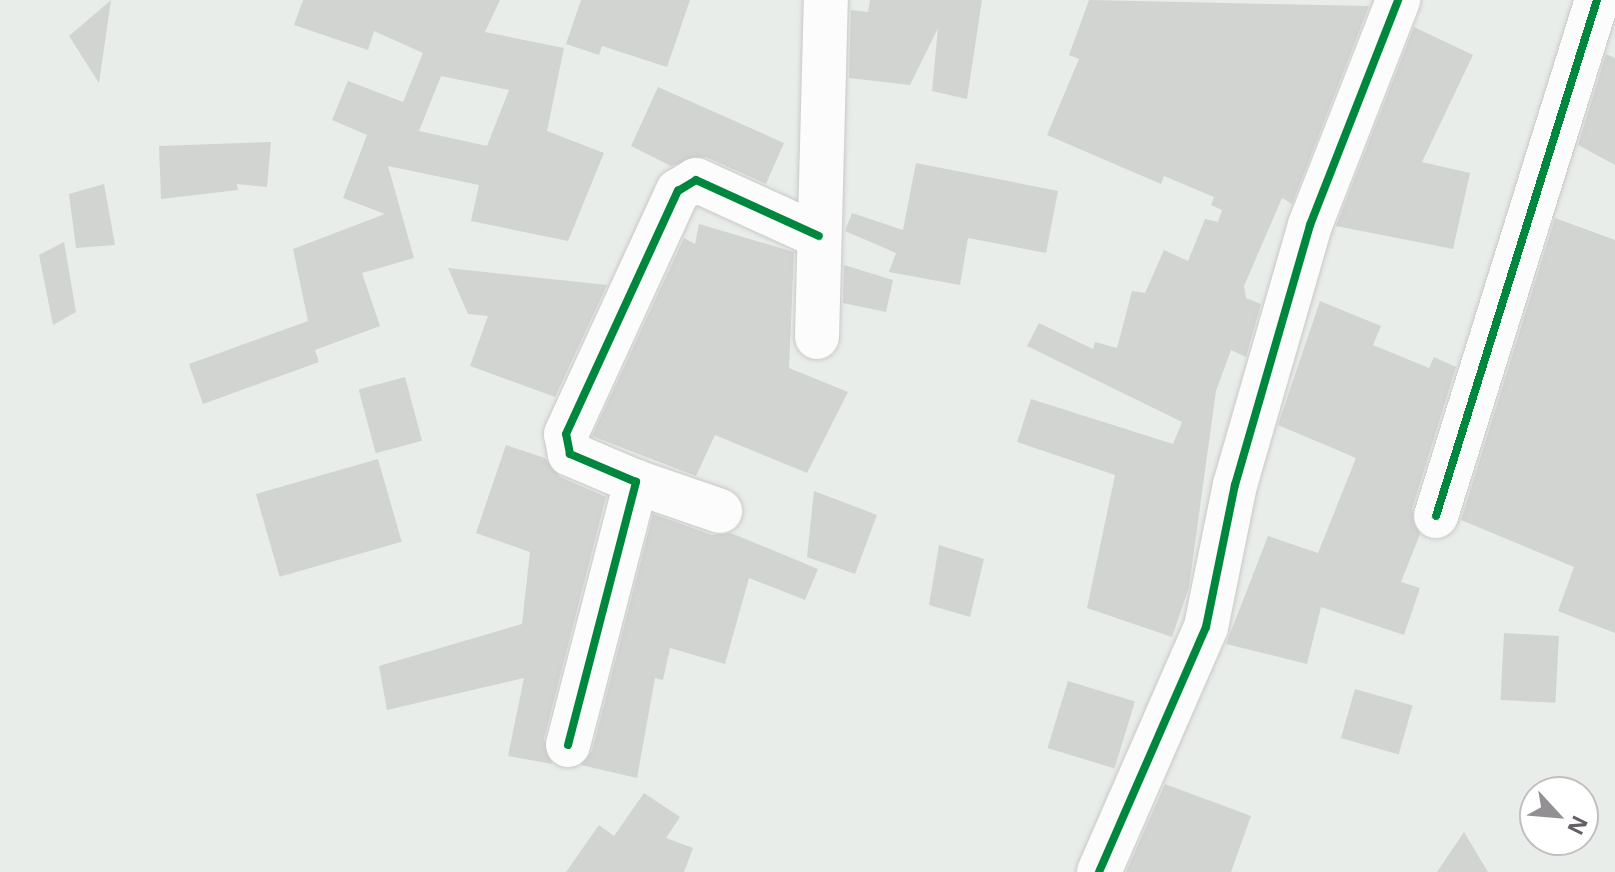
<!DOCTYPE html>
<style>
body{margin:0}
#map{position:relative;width:1615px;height:872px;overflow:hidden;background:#e9ede9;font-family:"Noto Sans",sans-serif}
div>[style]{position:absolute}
.building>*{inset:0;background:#d1d4d1;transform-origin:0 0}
.roads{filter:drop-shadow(0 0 2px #c8c9c8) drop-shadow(0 0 2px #c8c9c8)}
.minor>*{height:44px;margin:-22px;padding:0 22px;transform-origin:22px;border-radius:22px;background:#fcfcfc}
.cycleway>*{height:8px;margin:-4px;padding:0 4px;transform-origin:4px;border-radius:4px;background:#00873e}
span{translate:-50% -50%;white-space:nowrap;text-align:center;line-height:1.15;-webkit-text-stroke:6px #fff;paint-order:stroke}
.north{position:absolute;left:1519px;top:776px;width:80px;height:80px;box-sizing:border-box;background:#fff;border:2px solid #c1bfc1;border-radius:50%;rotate:116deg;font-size:22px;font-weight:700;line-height:32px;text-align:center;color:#645e65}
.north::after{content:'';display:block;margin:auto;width:28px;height:36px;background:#939093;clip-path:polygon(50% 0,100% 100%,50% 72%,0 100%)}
</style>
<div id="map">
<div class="building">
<i style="clip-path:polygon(111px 0,99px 83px,69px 36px)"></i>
<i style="clip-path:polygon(evenodd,303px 0,500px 0,485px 32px,564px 48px,547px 131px,604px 153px,568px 241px,471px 221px,479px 185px,388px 166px,414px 258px,362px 273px,380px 326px,315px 350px,319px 362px,203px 404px,189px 364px,308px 321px,293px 249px,385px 214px,343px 198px,367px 135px,332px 120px,348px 81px,403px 102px,423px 53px,374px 31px,368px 50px,294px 25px,303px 0,441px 76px,509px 90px,487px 146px,419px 131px,441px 76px)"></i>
<i style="clip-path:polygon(581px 0,690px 0,667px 67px,602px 46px,599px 55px,566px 44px)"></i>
<i style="clip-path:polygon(870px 0,982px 0,967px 99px,932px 91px,938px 28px,910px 85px,849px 78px,851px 10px,868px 12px)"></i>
<i style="clip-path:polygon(1089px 0,1369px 6px,1292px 204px,1282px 198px,1244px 286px,1246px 298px,1261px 304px,1246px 357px,1231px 350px,1216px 391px,1189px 587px,1172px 637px,1087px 608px,1115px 475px,1017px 442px,1031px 399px,1173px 444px,1182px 422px,1027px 346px,1039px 323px,1093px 349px,1095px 342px,1117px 348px,1132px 291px,1145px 293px,1164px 250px,1188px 261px,1205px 219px,1218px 222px,1222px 210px,1211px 205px,1214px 197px,1164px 176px,1161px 184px,1047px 135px,1079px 59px,1069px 55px)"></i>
<i style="clip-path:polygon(1414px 27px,1473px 55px,1422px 162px,1470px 173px,1453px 249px,1336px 226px)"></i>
<i style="clip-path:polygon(1606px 54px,1615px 58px,1615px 165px,1578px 145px)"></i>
<i style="clip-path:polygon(658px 87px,784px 143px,766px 184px,706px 157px,671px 166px,631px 146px)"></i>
<i style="clip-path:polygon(271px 142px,267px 187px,237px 184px,238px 190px,161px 199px,159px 146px)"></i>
<i style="clip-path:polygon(916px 163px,1058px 191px,1046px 253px,968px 238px,960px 285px,889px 272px,896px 253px,845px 231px,852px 213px,903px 230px)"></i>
<i style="clip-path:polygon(104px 184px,115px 245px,76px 248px,69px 194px)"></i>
<i style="clip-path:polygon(1555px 218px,1615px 240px,1615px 633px,1558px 611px,1574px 567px,1461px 520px)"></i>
<i style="clip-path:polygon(699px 224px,794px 252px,789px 368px,848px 392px,807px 473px,715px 435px,696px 476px,592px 436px,684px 238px,695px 244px)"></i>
<i style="clip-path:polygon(64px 242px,76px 312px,53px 325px,39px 255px)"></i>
<i style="clip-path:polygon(844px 265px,893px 280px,886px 312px,843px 303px)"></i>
<i style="clip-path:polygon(448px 268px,607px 285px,555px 397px,470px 366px,488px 316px,468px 314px)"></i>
<i style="clip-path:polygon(1320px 301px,1381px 326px,1373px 345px,1429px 368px,1434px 357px,1456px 367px,1412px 509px,1420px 534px,1401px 582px,1420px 588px,1404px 635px,1321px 607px,1307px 664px,1226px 644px,1268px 536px,1318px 553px,1356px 458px,1278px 425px)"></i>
<i style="left:405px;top:377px;width:66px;height:48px;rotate:75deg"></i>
<i style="clip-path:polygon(506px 445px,545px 458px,560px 477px,606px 497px,544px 739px,552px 764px,508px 756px,524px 678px,387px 710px,379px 666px,522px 624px,530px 552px,476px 533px)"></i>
<i style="left:378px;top:459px;width:86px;height:127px;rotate:74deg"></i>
<i style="clip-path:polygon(814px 491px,877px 515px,855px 574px,807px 557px)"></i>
<i style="clip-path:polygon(653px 514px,712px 535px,731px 533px,818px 569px,805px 600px,749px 578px,725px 664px,670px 648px,663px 680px,655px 678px,637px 778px,581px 765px,592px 751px)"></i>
<i style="clip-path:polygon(939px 545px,984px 559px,970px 617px,929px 605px)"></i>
<i style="left:1504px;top:633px;width:55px;height:67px;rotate:3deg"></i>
<i style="left:1068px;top:681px;width:70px;height:70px;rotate:17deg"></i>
<i style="left:1355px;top:689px;width:60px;height:51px;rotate:16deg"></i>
<i style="clip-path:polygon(1165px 784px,1251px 816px,1231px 872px,1126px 872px)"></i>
<i style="clip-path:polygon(644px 793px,680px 817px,666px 838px,693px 848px,684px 872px,566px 872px,599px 825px,614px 836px)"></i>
<i style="clip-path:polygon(1464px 832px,1488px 872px,1437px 872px)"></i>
</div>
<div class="roads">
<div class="minor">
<i style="left:817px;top:337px;width:337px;rotate:-88.5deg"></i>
<i style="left:636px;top:482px;width:89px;rotate:19deg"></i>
<i style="left:1436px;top:516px;width:541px;rotate:-72.67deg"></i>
<i style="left:568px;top:745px;width:272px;rotate:-75.5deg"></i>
<i style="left:636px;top:482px;width:72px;rotate:-157deg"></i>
<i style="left:570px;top:454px;width:20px;rotate:-101deg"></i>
<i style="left:566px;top:434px;width:268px;rotate:-65.3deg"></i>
<i style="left:678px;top:191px;width:21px;rotate:-31deg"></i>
<i style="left:696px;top:180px;width:135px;rotate:24.5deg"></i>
<i style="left:1099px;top:872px;width:267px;rotate:-66.4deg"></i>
<i style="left:1206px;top:627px;width:145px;rotate:-78.5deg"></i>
<i style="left:1235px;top:485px;width:271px;rotate:-73.9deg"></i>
<i style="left:1310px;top:225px;width:242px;rotate:-68.6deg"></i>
</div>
</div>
<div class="cycleway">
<i style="left:1436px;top:516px;width:541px;rotate:-72.67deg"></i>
<i style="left:568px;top:745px;width:272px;rotate:-75.5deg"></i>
<i style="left:636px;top:482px;width:72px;rotate:-157deg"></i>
<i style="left:570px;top:454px;width:20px;rotate:-101deg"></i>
<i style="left:566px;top:434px;width:268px;rotate:-65.3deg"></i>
<i style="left:678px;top:191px;width:21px;rotate:-31deg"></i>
<i style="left:696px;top:180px;width:135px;rotate:24.5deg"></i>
<i style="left:1099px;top:872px;width:267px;rotate:-66.4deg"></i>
<i style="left:1206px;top:627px;width:145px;rotate:-78.5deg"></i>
<i style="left:1235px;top:485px;width:271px;rotate:-73.9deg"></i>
<i style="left:1310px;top:225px;width:242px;rotate:-68.6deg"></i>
</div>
<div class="north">N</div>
</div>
